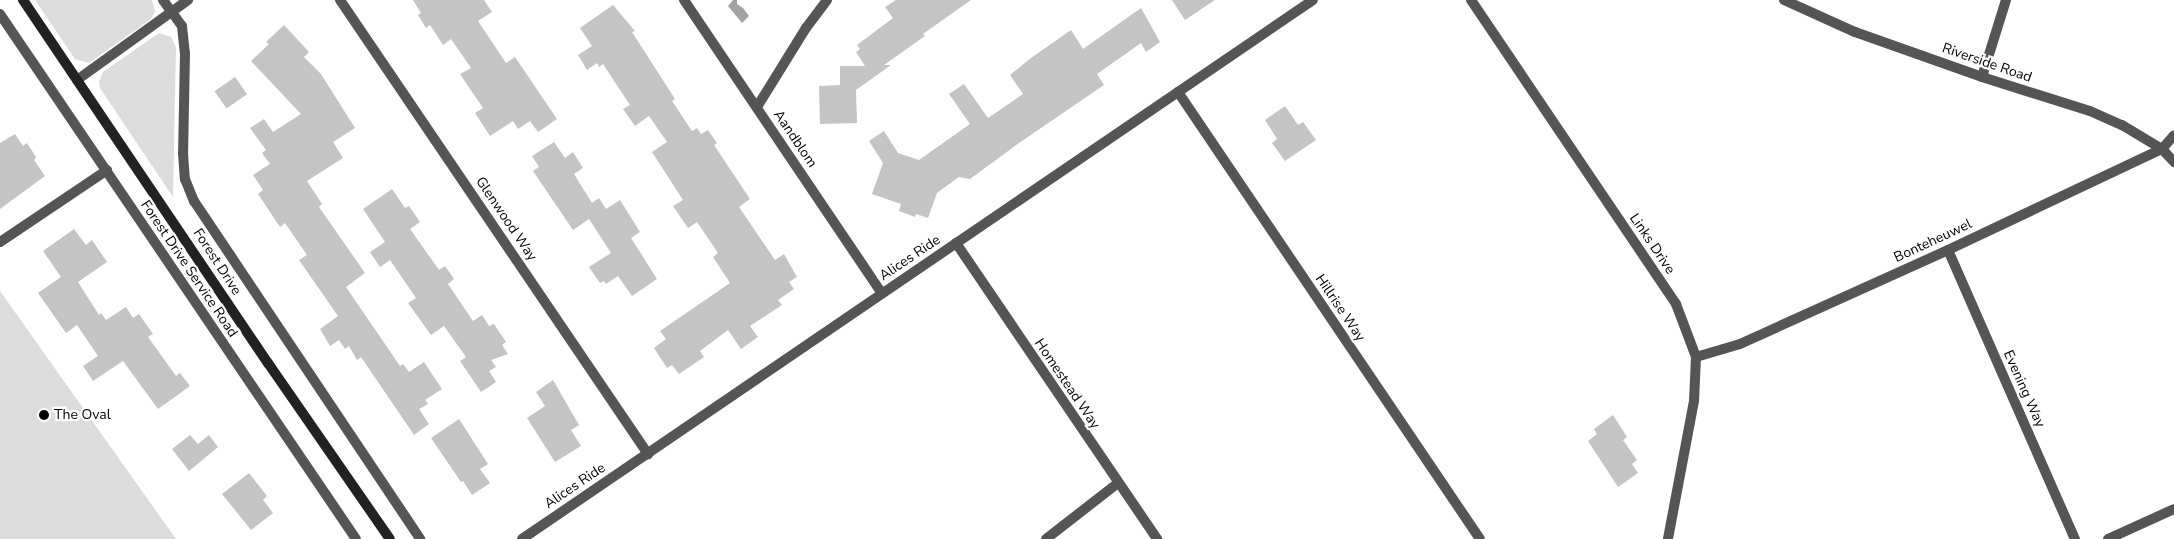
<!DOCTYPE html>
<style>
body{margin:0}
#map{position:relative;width:2174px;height:539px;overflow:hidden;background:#fff;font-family:"Nunito Sans",sans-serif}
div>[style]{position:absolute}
.green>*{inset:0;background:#dcdcdc}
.water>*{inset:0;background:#a3a3a3}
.building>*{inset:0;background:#c4c4c4;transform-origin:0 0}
.street>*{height:10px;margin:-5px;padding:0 5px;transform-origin:5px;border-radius:5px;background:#555}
.secondary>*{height:10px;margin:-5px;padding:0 5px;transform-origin:5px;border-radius:5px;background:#222}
.dots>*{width:14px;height:14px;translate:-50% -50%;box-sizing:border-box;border:2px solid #fff;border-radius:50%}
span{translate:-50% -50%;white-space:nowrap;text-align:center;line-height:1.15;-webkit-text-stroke:4.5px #fff;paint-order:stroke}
.street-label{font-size:14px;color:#000}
.poi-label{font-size:14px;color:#000}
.left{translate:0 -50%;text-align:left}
</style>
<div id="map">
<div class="green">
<i style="clip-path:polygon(35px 0,152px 0,155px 11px,151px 19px,89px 63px,75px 59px)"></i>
<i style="clip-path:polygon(159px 33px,171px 37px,176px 47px,173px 197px,100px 88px,99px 82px,103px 72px)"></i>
<i style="clip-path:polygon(0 291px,176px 539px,0 539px)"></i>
</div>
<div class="water">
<i style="clip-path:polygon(733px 0,737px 0,737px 4px,743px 8px,749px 16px,742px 23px,728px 6px)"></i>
</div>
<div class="building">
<i style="clip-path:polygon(413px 0,484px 0,492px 12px,478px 21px,506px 63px,515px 57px,557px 119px,538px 132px,530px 121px,518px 129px,513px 121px,490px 136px,475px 113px,483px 108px,460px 74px,471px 68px,451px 39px,443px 45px,430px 25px,426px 28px,418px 15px,421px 13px)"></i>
<i style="clip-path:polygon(896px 0,971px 0,923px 34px,925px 36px,884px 65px,891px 65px,856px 90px,857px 123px,820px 124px,819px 86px,840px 85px,840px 66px,865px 66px,856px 52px,860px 49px,857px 45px,893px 18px,885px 7px)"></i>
<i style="clip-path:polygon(1172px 0,1215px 0,1185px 20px)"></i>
<i style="clip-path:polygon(613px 5px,635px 31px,632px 32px,675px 99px,672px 101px,692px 131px,697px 128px,701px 134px,708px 130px,717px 143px,714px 145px,750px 199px,739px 207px,775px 260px,784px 254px,797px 277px,789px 282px,794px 289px,778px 300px,782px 305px,750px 326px,758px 337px,741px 349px,728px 330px,700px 351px,704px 357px,679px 374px,672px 365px,667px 368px,654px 348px,666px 339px,660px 331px,730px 283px,713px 257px,718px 253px,697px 222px,688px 228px,673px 206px,683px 200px,652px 152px,667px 142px,649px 116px,635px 126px,623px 109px,630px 105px,603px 64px,599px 67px,597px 63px,587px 70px,578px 55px,592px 46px,580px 28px)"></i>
<i style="clip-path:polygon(1141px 8px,1160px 42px,1146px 52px,1141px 43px,1097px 74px,1104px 85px,1019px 143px,970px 179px,959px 177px,937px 193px,928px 218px,916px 214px,915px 217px,899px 211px,901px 204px,872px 194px,883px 163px,869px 141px,884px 131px,898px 153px,919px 160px,970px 124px,949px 94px,964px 84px,988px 118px,1023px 94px,1010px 75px,1031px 58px,1071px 30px,1083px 49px)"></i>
<i style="clip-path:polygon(284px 25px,309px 52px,304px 57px,321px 74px,355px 128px,333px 142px,343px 158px,307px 181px,322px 204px,319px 207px,365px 273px,346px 287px,400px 366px,403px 364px,409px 372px,424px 362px,442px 389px,425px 400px,428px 404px,419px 409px,429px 424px,414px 435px,361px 357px,357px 360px,349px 346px,345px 349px,339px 340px,330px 346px,320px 329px,338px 316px,299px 260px,307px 255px,285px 223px,280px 227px,258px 194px,263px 190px,253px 175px,270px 164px,262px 153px,266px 150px,250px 128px,264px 119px,273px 132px,301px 114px,251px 61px,269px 44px,266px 42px)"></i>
<i style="left:235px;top:77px;width:21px;height:25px;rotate:55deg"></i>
<i style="clip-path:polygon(1285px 106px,1298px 125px,1303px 122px,1316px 140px,1285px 161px,1272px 143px,1277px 139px,1265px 120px)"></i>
<i style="clip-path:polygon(15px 134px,23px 146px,27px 143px,36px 157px,34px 160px,45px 176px,0 209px,0 143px)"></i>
<i style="clip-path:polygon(554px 142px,565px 158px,573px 152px,583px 168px,574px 174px,592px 203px,599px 198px,606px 209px,620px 200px,640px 232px,631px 238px,657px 279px,632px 296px,618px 276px,606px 284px,604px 281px,600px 283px,589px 267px,611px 253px,589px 219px,573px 230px,533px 171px,539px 167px,532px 156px)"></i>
<i style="clip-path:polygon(392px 189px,405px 208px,409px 206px,420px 222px,410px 229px,439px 270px,445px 266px,454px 279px,448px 284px,473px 321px,482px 315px,489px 326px,494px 324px,506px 342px,502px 345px,508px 354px,491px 360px,496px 367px,489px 371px,496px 382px,481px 392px,460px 361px,466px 357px,444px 326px,431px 335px,408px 303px,416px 298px,390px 260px,380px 267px,370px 252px,385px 242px,363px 209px)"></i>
<i style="clip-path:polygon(74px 229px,86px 245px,92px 240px,107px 262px,78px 282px,99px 315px,101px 313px,106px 320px,126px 307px,133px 318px,139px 314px,153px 334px,148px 337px,176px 376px,180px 373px,190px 386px,158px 409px,123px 361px,93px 381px,83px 366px,98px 356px,77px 325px,66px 333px,38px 293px,61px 277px,43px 251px)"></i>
<i style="clip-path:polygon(553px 380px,579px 425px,571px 430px,581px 446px,555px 462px,527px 418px,545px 406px,536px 392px)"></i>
<i style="clip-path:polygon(1613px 415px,1627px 437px,1623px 440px,1637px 460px,1632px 464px,1638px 473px,1618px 487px,1588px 441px,1597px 434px,1594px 429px)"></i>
<i style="clip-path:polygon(459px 419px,488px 464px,480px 469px,490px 483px,472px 495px,463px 481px,461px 482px,431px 438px)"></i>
<i style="clip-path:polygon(190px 435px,198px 444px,209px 435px,218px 447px,189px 471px,172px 449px)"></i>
<i style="clip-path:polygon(249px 473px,267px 496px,263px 500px,273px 513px,251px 530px,222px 494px)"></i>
</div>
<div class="street">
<i style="left:163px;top:0;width:32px;rotate:54deg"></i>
<i style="left:182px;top:26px;width:27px;rotate:84deg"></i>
<i style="left:185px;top:53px;width:100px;rotate:91.1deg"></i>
<i style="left:183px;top:153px;width:26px;rotate:86deg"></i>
<i style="left:185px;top:179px;width:24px;rotate:68deg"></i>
<i style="left:194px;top:201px;width:407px;rotate:56.2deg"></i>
<i style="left:340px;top:0;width:549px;rotate:55.85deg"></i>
<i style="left:684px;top:0;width:354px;rotate:56deg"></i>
<i style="left:1471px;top:0;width:367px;rotate:56deg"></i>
<i style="left:1676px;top:304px;width:57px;rotate:69.3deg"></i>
<i style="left:1696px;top:357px;width:44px;rotate:92.6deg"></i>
<i style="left:1694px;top:401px;width:140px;rotate:100.7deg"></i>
<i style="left:1784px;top:0;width:78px;rotate:24.3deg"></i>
<i style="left:1855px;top:32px;width:135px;rotate:19.5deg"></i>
<i style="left:1982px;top:77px;width:113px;rotate:17.5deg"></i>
<i style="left:2090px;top:111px;width:35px;rotate:24deg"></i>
<i style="left:2122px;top:125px;width:47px;rotate:31deg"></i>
<i style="left:2162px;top:149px;width:18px;rotate:47deg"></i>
<i style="left:0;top:14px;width:634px;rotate:55.86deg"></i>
<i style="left:1982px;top:77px;width:81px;rotate:-72.7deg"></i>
<i style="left:77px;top:80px;width:137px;rotate:-35.8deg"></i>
<i style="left:1178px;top:92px;width:539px;rotate:55.96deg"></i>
<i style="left:757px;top:107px;width:93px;rotate:-58.2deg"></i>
<i style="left:806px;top:28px;width:35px;rotate:-53deg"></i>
<i style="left:0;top:242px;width:129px;rotate:-33.9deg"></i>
<i style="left:956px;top:243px;width:358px;rotate:55.8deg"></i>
<i style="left:1948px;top:250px;width:316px;rotate:66.3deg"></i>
<i style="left:1696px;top:357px;width:46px;rotate:-16.5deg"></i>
<i style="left:1740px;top:344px;width:228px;rotate:-24.3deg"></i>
<i style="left:1948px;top:250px;width:237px;rotate:-25.3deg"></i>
<i style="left:2162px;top:149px;width:18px;rotate:-49deg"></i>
<i style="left:522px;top:539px;width:957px;rotate:-34.27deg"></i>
<i style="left:1046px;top:539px;width:91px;rotate:-37.9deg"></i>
<i style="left:2108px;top:539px;width:72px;rotate:-24.4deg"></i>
</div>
<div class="secondary">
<i style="left:23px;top:0;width:438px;rotate:56deg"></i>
<i style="left:268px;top:363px;width:214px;rotate:55.3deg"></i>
</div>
<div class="dots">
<i style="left:44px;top:415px;background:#000"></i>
</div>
<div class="street-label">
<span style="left:1987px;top:63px;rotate:19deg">Riverside Road</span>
<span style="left:795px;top:139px;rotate:56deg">Aandblom</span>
<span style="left:506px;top:219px;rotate:56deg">Glenwood Way</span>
<span style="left:1933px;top:241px;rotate:-25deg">Bonteheuwel</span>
<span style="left:1652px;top:244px;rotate:56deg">Links Drive</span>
<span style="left:910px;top:258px;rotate:-34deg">Alices Ride</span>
<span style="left:217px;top:262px;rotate:57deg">Forest Drive</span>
<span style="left:189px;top:269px;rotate:56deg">Forest Drive Service Road</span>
<span style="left:1340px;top:308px;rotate:56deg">Hillrise Way</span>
<span style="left:1067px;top:384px;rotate:56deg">Homestead Way</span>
<span style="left:2024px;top:389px;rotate:66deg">Evening Way</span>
<span style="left:575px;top:486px;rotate:-34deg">Alices Ride</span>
</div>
<div class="poi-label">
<span class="left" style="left:54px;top:415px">The Oval</span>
</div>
</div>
